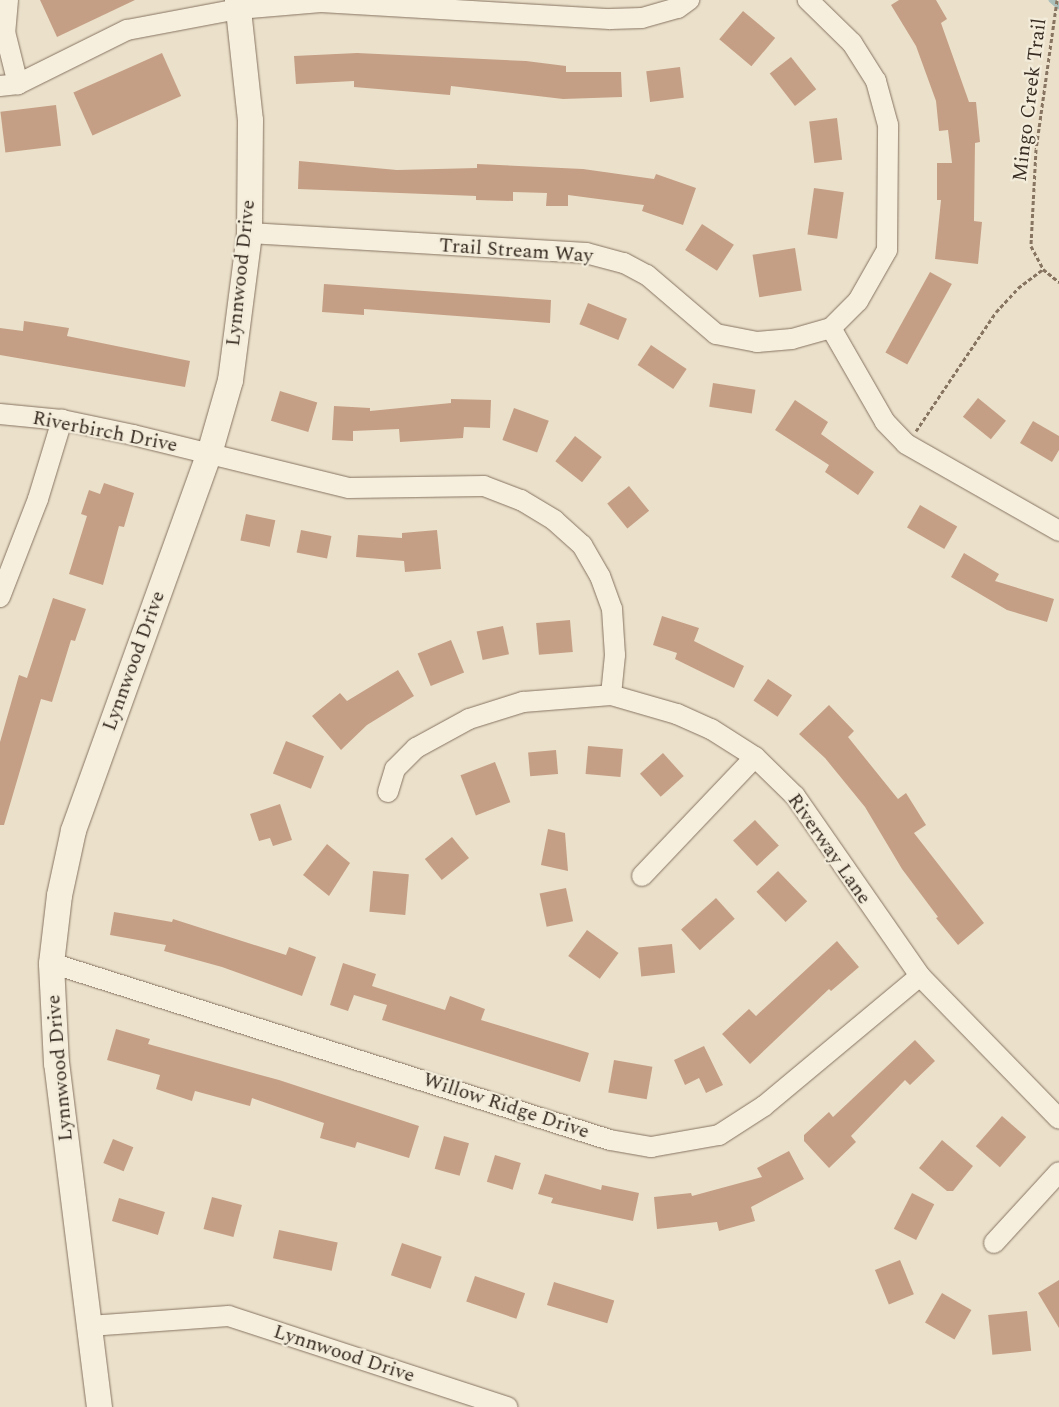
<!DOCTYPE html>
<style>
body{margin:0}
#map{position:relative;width:1059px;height:1407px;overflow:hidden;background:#ebe1cb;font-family:Spectral,serif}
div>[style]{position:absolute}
.stream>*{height:5.5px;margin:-2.75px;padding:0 2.75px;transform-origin:2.75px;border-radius:2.75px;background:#abc0ba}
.building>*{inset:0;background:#c59f85;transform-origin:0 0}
.path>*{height:3px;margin-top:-1.5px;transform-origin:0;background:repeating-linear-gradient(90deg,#877461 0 4px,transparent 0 6.5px)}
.roads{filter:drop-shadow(0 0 1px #877461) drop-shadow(0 0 1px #877461)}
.minor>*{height:20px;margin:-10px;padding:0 10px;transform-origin:10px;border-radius:10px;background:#f6efde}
.tertiary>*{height:25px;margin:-12.5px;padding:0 12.5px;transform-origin:12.5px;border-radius:12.5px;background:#f6efde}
span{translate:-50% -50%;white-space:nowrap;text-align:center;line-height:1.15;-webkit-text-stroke:4.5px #f3ecda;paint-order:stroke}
.street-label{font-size:20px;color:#392d23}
</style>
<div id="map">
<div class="stream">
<i style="left:1052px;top:0;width:9px;rotate:41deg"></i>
</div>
<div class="building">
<i style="clip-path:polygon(40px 0,135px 0,57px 37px)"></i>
<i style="clip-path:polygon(899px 0,936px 0,947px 19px,941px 23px,969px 102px,976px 102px,980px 142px,975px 143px,974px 221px,982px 222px,978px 264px,935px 259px,941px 200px,937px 200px,937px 163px,952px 163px,948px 130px,939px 131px,936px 101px,916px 46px,891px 5px)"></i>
<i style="left:743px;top:11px;width:42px;height:37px;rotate:40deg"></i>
<i style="left:162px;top:53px;width:47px;height:97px;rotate:66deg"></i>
<i style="clip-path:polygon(357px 53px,526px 61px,566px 66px,566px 72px,621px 72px,622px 97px,563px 99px,451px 86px,450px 95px,354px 87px,354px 81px,296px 84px,294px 56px)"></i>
<i style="left:791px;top:57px;width:41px;height:27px;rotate:52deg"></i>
<i style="left:680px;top:67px;width:31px;height:34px;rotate:83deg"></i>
<i style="left:56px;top:105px;width:41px;height:56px;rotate:83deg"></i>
<i style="left:837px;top:118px;width:42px;height:28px;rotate:83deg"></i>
<i style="clip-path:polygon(299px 161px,397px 170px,477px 168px,477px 164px,583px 169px,654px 179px,656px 174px,696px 188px,683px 225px,642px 211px,644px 205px,568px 195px,568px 206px,546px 206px,547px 193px,513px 192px,513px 201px,476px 200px,476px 196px,298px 189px)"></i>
<i style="left:814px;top:188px;width:30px;height:47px;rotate:8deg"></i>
<i style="left:702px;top:224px;width:38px;height:31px;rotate:33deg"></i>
<i style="left:795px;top:248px;width:43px;height:43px;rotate:81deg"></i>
<i style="left:930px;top:272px;width:25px;height:92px;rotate:29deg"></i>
<i style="clip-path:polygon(324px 284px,551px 300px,550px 323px,364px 309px,364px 315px,322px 312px)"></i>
<i style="left:588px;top:303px;width:42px;height:23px;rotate:22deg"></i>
<i style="clip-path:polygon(24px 321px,69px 328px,67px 336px,190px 361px,185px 387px,0 355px,0 328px,23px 331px)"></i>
<i style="left:651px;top:345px;width:43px;height:24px;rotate:34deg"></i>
<i style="left:713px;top:383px;width:43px;height:24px;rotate:9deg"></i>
<i style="left:280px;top:391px;width:39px;height:31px;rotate:17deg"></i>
<i style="left:978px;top:398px;width:36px;height:24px;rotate:39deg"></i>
<i style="clip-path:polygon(451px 399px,491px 400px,490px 428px,464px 427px,463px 438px,400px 442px,399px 429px,353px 431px,353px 441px,332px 440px,334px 406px,370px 408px,370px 411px,451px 403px)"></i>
<i style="clip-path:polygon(795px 400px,828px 422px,821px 434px,874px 472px,858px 495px,825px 472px,829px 465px,775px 430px)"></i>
<i style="left:514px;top:408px;width:37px;height:34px;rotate:20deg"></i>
<i style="clip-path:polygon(1033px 421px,1059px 436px,1059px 450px,1052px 462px,1020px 443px)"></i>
<i style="left:575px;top:436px;width:34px;height:32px;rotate:38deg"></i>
<i style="clip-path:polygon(104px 483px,134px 493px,124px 527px,119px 526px,103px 585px,69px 574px,87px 516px,81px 514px,89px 490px,100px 494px)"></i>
<i style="left:629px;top:486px;width:32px;height:28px;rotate:51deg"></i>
<i style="left:920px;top:505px;width:43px;height:26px;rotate:30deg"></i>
<i style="left:246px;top:514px;width:30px;height:27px;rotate:12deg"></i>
<i style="left:301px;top:530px;width:31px;height:23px;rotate:11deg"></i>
<i style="clip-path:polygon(437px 530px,441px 569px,405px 572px,404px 561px,356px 557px,358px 535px,402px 538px,402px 533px)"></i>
<i style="clip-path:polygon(964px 553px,999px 574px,995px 581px,1054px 599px,1047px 622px,1007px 610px,951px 577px)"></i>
<i style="clip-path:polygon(53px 598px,86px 609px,75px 641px,71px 640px,52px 702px,41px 699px,4px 825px,0 825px,0 742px,19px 675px,27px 678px)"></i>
<i style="clip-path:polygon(662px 616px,699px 628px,694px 641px,744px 666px,734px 688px,675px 659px,677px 653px,653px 645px)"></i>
<i style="left:570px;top:620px;width:32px;height:34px;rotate:85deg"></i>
<i style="left:503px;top:626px;width:29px;height:27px;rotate:78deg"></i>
<i style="left:451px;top:640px;width:35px;height:36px;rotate:68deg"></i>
<i style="clip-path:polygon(398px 670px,414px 696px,367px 725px,341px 750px,312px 716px,340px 693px,347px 701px)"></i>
<i style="left:768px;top:679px;width:29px;height:26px;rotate:34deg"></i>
<i style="clip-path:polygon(829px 705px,854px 731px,848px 737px,898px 799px,906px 793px,926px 825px,914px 833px,984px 923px,958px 945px,936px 918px,938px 917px,902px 869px,865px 807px,825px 758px,799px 734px)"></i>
<i style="left:286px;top:741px;width:41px;height:35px;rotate:22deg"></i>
<i style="left:588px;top:746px;width:35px;height:28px;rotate:5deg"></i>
<i style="left:556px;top:750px;width:24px;height:28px;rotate:85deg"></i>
<i style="left:663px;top:753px;width:31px;height:31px;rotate:48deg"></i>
<i style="left:495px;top:762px;width:43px;height:37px;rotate:69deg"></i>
<i style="clip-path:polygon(280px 804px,292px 840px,273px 846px,270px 838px,259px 841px,250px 814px)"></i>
<i style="left:755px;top:820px;width:35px;height:30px;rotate:47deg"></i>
<i style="clip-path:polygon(548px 829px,565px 833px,568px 871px,541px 865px)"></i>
<i style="left:452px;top:837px;width:27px;height:35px;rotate:51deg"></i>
<i style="clip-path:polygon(327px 844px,350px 863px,329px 896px,303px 875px)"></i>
<i style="left:373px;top:871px;width:36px;height:41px;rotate:5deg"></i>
<i style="left:778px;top:871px;width:42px;height:30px;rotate:46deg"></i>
<i style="left:566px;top:888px;width:34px;height:27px;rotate:78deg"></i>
<i style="left:716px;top:898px;width:28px;height:47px;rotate:48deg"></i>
<i style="clip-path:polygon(114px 912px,172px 922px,173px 919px,286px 955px,289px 947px,316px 957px,302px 996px,222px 967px,164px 951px,166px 945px,110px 935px)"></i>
<i style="left:587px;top:930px;width:39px;height:32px;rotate:36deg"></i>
<i style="clip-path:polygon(837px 941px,859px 967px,831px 991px,829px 989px,750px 1064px,722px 1034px,749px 1009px,756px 1016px)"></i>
<i style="left:672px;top:944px;width:29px;height:34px;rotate:84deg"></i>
<i style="clip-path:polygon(343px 963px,376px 974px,372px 986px,445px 1010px,450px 996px,485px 1009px,481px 1020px,589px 1053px,580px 1082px,382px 1020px,387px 1005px,354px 995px,348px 1011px,330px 1005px)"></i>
<i style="clip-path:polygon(116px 1029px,150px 1039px,148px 1044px,279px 1080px,419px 1126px,409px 1158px,357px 1142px,355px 1148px,320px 1138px,324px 1123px,252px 1098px,250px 1106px,195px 1091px,192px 1101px,156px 1089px,160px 1075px,107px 1060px)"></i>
<i style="clip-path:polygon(915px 1040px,935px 1061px,910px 1085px,905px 1080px,851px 1136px,856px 1142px,829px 1168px,804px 1141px,804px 1135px,829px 1112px,833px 1117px)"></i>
<i style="clip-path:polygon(704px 1046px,723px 1085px,706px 1093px,699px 1078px,685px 1085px,674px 1060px)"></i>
<i style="left:614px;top:1060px;width:39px;height:33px;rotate:10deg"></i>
<i style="left:1002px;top:1116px;width:32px;height:40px;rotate:41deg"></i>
<i style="left:444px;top:1136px;width:26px;height:34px;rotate:16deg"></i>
<i style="left:113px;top:1139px;width:22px;height:26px;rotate:22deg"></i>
<i style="clip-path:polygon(942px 1140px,973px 1166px,953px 1191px,947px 1191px,919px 1168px)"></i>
<i style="clip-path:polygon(789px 1151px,804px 1179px,751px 1207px,755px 1221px,719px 1231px,717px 1222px,657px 1229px,654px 1197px,691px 1193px,692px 1196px,762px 1177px,757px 1168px)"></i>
<i style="left:495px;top:1155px;width:27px;height:28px;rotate:17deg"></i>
<i style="clip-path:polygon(545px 1174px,601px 1190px,602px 1185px,639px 1193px,633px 1221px,551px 1203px,553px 1198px,538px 1194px)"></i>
<i style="left:912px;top:1193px;width:25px;height:40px;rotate:27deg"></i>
<i style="left:212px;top:1197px;width:31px;height:33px;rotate:15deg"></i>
<i style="left:119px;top:1198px;width:48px;height:24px;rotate:17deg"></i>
<i style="left:279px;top:1230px;width:60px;height:29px;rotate:12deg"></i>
<i style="left:402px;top:1243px;width:42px;height:34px;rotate:19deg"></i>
<i style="left:900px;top:1260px;width:37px;height:27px;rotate:68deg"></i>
<i style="left:475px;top:1276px;width:53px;height:27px;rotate:19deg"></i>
<i style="clip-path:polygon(1059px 1280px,1059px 1328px,1038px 1293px)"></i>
<i style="left:554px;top:1282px;width:63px;height:24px;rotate:17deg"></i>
<i style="left:942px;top:1293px;width:34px;height:34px;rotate:30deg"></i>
<i style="left:1027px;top:1311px;width:40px;height:39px;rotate:84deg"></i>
</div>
<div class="path">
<i style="left:1057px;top:0;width:150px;rotate:98deg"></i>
<i style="left:1036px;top:149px;width:97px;rotate:93deg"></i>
<i style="left:1031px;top:246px;width:26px;rotate:62deg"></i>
<i style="left:1043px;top:269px;width:21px;rotate:39deg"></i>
<i style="left:916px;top:431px;width:143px;rotate:-56.1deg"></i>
<i style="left:996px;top:312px;width:33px;rotate:-47deg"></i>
<i style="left:1018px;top:288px;width:31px;rotate:-37deg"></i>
</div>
<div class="roads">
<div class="minor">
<i style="left:8px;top:0;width:32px;rotate:95deg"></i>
<i style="left:5px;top:32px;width:54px;rotate:76deg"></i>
<i style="left:0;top:86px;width:18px;rotate:-6deg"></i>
<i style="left:18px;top:84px;width:122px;rotate:-26.4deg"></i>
<i style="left:127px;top:30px;width:113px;rotate:-10.7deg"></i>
<i style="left:238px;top:9px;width:83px;rotate:-4.8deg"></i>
<i style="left:321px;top:2px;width:289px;rotate:3.4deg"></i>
<i style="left:610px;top:19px;width:32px;rotate:-2deg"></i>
<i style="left:642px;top:18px;width:37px;rotate:-16deg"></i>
<i style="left:678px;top:8px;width:14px;rotate:-36deg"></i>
<i style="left:249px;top:233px;width:338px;rotate:3.4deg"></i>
<i style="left:586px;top:253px;width:39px;rotate:15deg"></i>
<i style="left:624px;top:263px;width:26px;rotate:28deg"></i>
<i style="left:647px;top:275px;width:91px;rotate:40.5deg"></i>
<i style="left:716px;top:334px;width:42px;rotate:11deg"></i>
<i style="left:757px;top:342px;width:35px;rotate:-5deg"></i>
<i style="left:792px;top:339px;width:41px;rotate:-15.8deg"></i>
<i style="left:831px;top:328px;width:38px;rotate:-45deg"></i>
<i style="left:858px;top:301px;width:59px;rotate:-60.4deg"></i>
<i style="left:887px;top:250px;width:125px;rotate:-89.5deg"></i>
<i style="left:888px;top:125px;width:46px;rotate:-105.3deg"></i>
<i style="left:876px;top:81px;width:45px;rotate:-122.3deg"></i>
<i style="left:852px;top:43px;width:62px;rotate:-135.7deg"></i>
<i style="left:831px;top:328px;width:108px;rotate:60.1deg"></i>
<i style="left:885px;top:422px;width:30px;rotate:46deg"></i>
<i style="left:906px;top:444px;width:176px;rotate:29.6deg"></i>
<i style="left:0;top:414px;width:62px;rotate:5.5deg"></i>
<i style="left:62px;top:420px;width:73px;rotate:11.9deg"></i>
<i style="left:133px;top:435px;width:222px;rotate:13.8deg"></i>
<i style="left:349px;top:488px;width:135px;rotate:-0.8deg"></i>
<i style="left:484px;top:486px;width:40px;rotate:21deg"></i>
<i style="left:521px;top:500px;width:39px;rotate:31deg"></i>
<i style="left:554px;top:520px;width:38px;rotate:42deg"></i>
<i style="left:582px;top:545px;width:36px;rotate:60deg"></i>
<i style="left:600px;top:576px;width:35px;rotate:70deg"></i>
<i style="left:612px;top:609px;width:46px;rotate:86.3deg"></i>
<i style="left:615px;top:655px;width:40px;rotate:95.7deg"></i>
<i style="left:0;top:597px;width:105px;rotate:-68.8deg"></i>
<i style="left:38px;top:499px;width:83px;rotate:-73.1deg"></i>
<i style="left:388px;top:792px;width:24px;rotate:-73deg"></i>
<i style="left:395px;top:769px;width:30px;rotate:-45deg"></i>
<i style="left:416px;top:748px;width:60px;rotate:-28.7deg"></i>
<i style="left:469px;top:719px;width:57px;rotate:-17.5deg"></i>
<i style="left:523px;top:702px;width:88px;rotate:-4.5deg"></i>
<i style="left:611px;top:695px;width:69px;rotate:16.1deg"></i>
<i style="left:677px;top:714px;width:37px;rotate:24deg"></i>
<i style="left:711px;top:729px;width:52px;rotate:32.5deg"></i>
<i style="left:755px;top:757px;width:56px;rotate:44.3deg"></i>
<i style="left:795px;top:796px;width:219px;rotate:55.2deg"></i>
<i style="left:920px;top:976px;width:199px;rotate:45.8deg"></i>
<i style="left:642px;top:876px;width:164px;rotate:-46.5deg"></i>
<i style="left:51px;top:963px;width:586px;rotate:17.57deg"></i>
<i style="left:610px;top:1140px;width:42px;rotate:9.7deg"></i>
<i style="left:651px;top:1147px;width:69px;rotate:-10deg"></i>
<i style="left:719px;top:1135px;width:54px;rotate:-32.8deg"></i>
<i style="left:764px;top:1106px;width:203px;rotate:-39.8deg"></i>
<i style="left:994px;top:1243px;width:96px;rotate:-47.5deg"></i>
<i style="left:89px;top:1326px;width:140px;rotate:-4.1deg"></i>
<i style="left:229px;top:1316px;width:293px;rotate:18.1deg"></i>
</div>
<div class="tertiary">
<i style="left:99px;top:1407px;width:347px;rotate:-97.1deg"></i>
<i style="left:56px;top:1063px;width:100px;rotate:-92.9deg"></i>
<i style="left:51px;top:963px;width:68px;rotate:-83.3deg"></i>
<i style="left:59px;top:895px;width:66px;rotate:-77.8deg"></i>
<i style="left:73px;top:830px;width:401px;rotate:-70.2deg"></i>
<i style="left:209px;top:453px;width:76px;rotate:-74deg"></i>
<i style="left:230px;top:380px;width:148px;rotate:-82.6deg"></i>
<i style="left:249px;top:233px;width:113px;rotate:-89.5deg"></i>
<i style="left:250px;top:120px;width:121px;rotate:-96.2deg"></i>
</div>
</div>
<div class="street-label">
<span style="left:1030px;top:100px;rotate:-83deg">Mingo Creek Trail</span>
<span style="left:516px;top:251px;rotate:4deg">Trail Stream Way</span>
<span style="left:241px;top:273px;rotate:-84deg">Lynnwood Drive</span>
<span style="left:105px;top:432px;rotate:11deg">Riverbirch Drive</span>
<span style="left:134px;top:661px;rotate:-70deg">Lynnwood Drive</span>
<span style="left:829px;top:849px;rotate:55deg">Riverway Lane</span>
<span style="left:60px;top:1068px;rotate:-95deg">Lynnwood Drive</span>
<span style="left:506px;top:1106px;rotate:18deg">Willow Ridge Drive</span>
<span style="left:344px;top:1354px;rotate:18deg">Lynnwood Drive</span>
</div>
</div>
